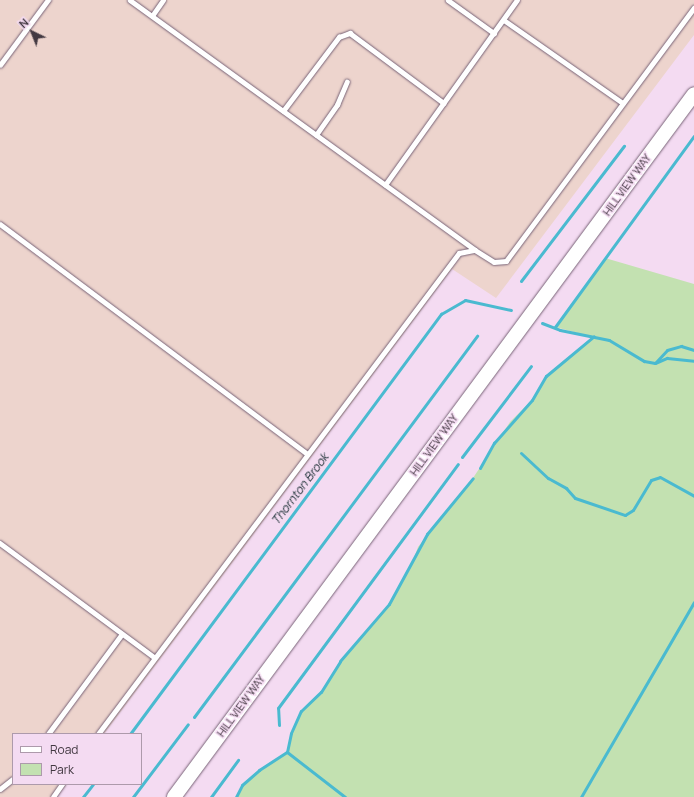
<!DOCTYPE html>
<style>
body{margin:0}
#map{position:relative;width:694px;height:797px;overflow:hidden;background:#f4dbf2;font-family:Manrope,sans-serif}
div>[style]{position:absolute}
.industrial>*{inset:0;background:#edd4cd}
.green>*{inset:0;background:#c3e1b1}
.stream>*{height:3px;margin:-1.5px;padding:0 1.5px;transform-origin:1.5px;border-radius:1.5px;background:#4abad0}
.roads{filter:drop-shadow(0 0 1px #786377) drop-shadow(0 0 1px #786377)}
.lane>*{height:4.5px;margin:-2.25px;padding:0 2.25px;transform-origin:2.25px;border-radius:2.25px;background:#fff}
.primary>*{height:14px;margin:-7px;padding:0 7px;transform-origin:7px;border-radius:7px;background:#fff}
span{translate:-50% -50%;white-space:nowrap;text-align:center;line-height:1.15;-webkit-text-stroke:3px #f4dbf2;paint-order:stroke}
.street-label{font-size:11px;color:#423841}
.water-label{font-size:12px;color:#1b2f34;font-style:italic}
.legend{position:absolute;left:12px;top:733px;width:130px;height:52px;box-sizing:border-box;background:#f4dbf2;border:1px solid #ad9aab;margin:0;padding:5px 7px;list-style:none;font-size:12px;color:#423841}
.legend li{display:flex;align-items:center;gap:8px;height:20px}
.legend b{width:20px;border:1px solid #ad9aab}
.north{position:absolute;left:12px;top:12px;width:40px;height:40px;-webkit-text-stroke:3px #f4dbf2;paint-order:stroke;rotate:317deg;font-size:11px;font-weight:700;line-height:16px;text-align:center;color:#423841}
.north::after{content:'';display:block;margin:auto;width:14px;height:18px;background:#423841;clip-path:polygon(50% 0,100% 100%,50% 72%,0 100%)}
</style>
<div id="map">
<div class="industrial">
<i style="clip-path:polygon(0 0,694px 0,694px 35px,496px 298px,452px 269px,104px 734px,13px 734px,13px 784px,67px 784px,57px 797px,0 797px)"></i>
</div>
<div class="green">
<i style="clip-path:polygon(605px 258px,694px 284px,694px 797px,236px 797px,242px 785px,259px 770px,287px 752px,291px 733px,301px 711px,321px 692px,340px 661px,389px 604px,413px 561px,418px 547px,473px 478px,510px 422px,532px 400px,546px 376px,593px 337px,555px 327px)"></i>
</div>
<div class="stream">
<i style="left:521px;top:281px;width:170px;rotate:-52.7deg"></i>
<i style="left:542px;top:323px;width:19px;rotate:21deg"></i>
<i style="left:560px;top:330px;width:50px;rotate:11.5deg"></i>
<i style="left:609px;top:340px;width:41px;rotate:31deg"></i>
<i style="left:644px;top:361px;width:11px;rotate:10deg"></i>
<i style="left:655px;top:363px;width:13px;rotate:-23deg"></i>
<i style="left:667px;top:358px;width:27px;rotate:6deg"></i>
<i style="left:555px;top:327px;width:236px;rotate:-54deg"></i>
<i style="left:656px;top:362px;width:16px;rotate:-47deg"></i>
<i style="left:667px;top:350px;width:15px;rotate:-16deg"></i>
<i style="left:681px;top:346px;width:14px;rotate:17deg"></i>
<i style="left:521px;top:453px;width:37px;rotate:43deg"></i>
<i style="left:548px;top:478px;width:21px;rotate:29deg"></i>
<i style="left:566px;top:488px;width:13px;rotate:48deg"></i>
<i style="left:575px;top:498px;width:53px;rotate:18.8deg"></i>
<i style="left:625px;top:515px;width:9px;rotate:-32deg"></i>
<i style="left:633px;top:510px;width:35px;rotate:-59deg"></i>
<i style="left:651px;top:480px;width:9px;rotate:-18deg"></i>
<i style="left:660px;top:477px;width:39px;rotate:29deg"></i>
<i style="left:462px;top:457px;width:114px;rotate:-52.8deg"></i>
<i style="left:480px;top:468px;width:29px;rotate:-61deg"></i>
<i style="left:494px;top:443px;width:57px;rotate:-48.5deg"></i>
<i style="left:532px;top:400px;width:28px;rotate:-60deg"></i>
<i style="left:546px;top:376px;width:62px;rotate:-39.8deg"></i>
<i style="left:194px;top:717px;width:475px;rotate:-53.4deg"></i>
<i style="left:279px;top:725px;width:17px;rotate:-93deg"></i>
<i style="left:278px;top:708px;width:303px;rotate:-53.6deg"></i>
<i style="left:130px;top:734px;width:523px;rotate:-53.48deg"></i>
<i style="left:441px;top:314px;width:28px;rotate:-30deg"></i>
<i style="left:465px;top:300px;width:47px;rotate:12.3deg"></i>
<i style="left:83px;top:797px;width:16px;rotate:-52deg"></i>
<i style="left:133px;top:797px;width:91px;rotate:-53deg"></i>
<i style="left:211px;top:797px;width:46px;rotate:-53.9deg"></i>
<i style="left:236px;top:797px;width:13px;rotate:-63deg"></i>
<i style="left:242px;top:785px;width:23px;rotate:-41deg"></i>
<i style="left:259px;top:770px;width:33px;rotate:-33deg"></i>
<i style="left:345px;top:797px;width:73px;rotate:-142.2deg"></i>
<i style="left:287px;top:752px;width:19px;rotate:-78deg"></i>
<i style="left:291px;top:733px;width:24px;rotate:-66deg"></i>
<i style="left:301px;top:711px;width:28px;rotate:-44deg"></i>
<i style="left:321px;top:692px;width:36px;rotate:-58deg"></i>
<i style="left:340px;top:661px;width:75px;rotate:-49.3deg"></i>
<i style="left:389px;top:604px;width:80px;rotate:-61.5deg"></i>
<i style="left:427px;top:534px;width:72px;rotate:-50.6deg"></i>
<i style="left:581px;top:797px;width:225px;rotate:-59.9deg"></i>
</div>
<div class="roads">
<div class="lane">
<i style="left:130px;top:0;width:426px;rotate:35.9deg"></i>
<i style="left:448px;top:0;width:57px;rotate:35.7deg"></i>
<i style="left:152px;top:16px;width:19px;rotate:-55deg"></i>
<i style="left:504px;top:20px;width:145px;rotate:34.9deg"></i>
<i style="left:0;top:65px;width:81px;rotate:-53.6deg"></i>
<i style="left:283px;top:111px;width:93px;rotate:-52.9deg"></i>
<i style="left:339px;top:37px;width:12px;rotate:-20deg"></i>
<i style="left:350px;top:33px;width:117px;rotate:36.7deg"></i>
<i style="left:316px;top:135px;width:37px;rotate:-55deg"></i>
<i style="left:337px;top:105px;width:25px;rotate:-67deg"></i>
<i style="left:385px;top:185px;width:227px;rotate:-54.5deg"></i>
<i style="left:0;top:224px;width:384px;rotate:36.8deg"></i>
<i style="left:0;top:543px;width:192px;rotate:36.5deg"></i>
<i style="left:48px;top:734px;width:124px;rotate:-53.5deg"></i>
<i style="left:98px;top:734px;width:601px;rotate:-53.11deg"></i>
<i style="left:459px;top:253px;width:16px;rotate:-11deg"></i>
<i style="left:475px;top:250px;width:22px;rotate:32deg"></i>
<i style="left:494px;top:262px;width:12px;rotate:-5deg"></i>
<i style="left:506px;top:261px;width:315px;rotate:-53.4deg"></i>
<i style="left:0;top:789px;width:16px;rotate:-38deg"></i>
<i style="left:53px;top:797px;width:16px;rotate:-55deg"></i>
</div>
<div class="primary">
<i style="left:174px;top:797px;width:874px;rotate:-53.51deg"></i>
</div>
</div>
<div class="street-label">
<span style="left:627px;top:185px;rotate:-54deg">HILL VIEW WAY</span>
<span style="left:434px;top:445px;rotate:-54deg">HILL VIEW WAY</span>
<span style="left:241px;top:706px;rotate:-54deg">HILL VIEW WAY</span>
</div>
<div class="water-label">
<span style="left:300px;top:489px;rotate:-53deg">Thornton Brook</span>
</div>
<ul class="legend">
<li><b style="height:5px;background:#fff"></b>Road</li>
<li><b style="height:11px;background:#c3e1b1"></b>Park</li>
</ul>
<div class="north">N</div>
</div>
